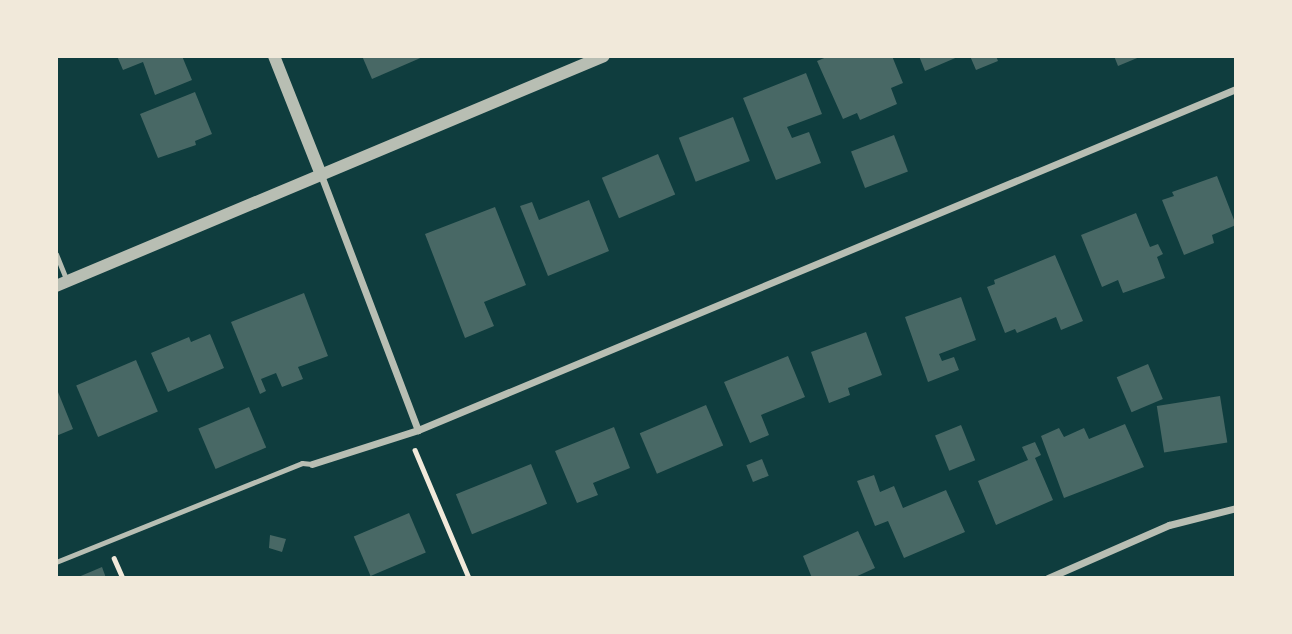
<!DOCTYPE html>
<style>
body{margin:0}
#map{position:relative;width:1292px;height:634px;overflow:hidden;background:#0f3d3e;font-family:"IBM Plex Sans",sans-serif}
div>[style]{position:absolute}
.building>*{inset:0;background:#486865;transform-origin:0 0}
.path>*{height:4.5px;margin:-2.25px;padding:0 2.25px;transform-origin:2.25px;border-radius:2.25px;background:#f1e9da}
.service>*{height:5px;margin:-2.5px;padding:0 2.5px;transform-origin:2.5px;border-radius:2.5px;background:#b8beb3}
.minor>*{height:7px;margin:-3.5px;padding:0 3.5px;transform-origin:3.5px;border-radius:3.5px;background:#b8beb3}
.tertiary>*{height:12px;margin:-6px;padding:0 6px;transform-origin:6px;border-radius:6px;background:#b8beb3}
span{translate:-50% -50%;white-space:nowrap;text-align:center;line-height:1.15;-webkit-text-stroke:7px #f1e9da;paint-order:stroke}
.frame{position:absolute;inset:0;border:58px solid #f1e9da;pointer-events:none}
</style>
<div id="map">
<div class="building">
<i style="clip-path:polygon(117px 56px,182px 56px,192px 80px,155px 95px,143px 62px,123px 70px)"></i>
<i style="clip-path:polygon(362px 56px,425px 56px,372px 79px)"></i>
<i style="clip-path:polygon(829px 56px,892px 56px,903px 83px,891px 88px,897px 104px,860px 120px,857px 113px,843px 119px,817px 61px)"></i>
<i style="clip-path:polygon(919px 56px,960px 56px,925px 71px)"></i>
<i style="clip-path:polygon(962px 56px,996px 56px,998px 61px,976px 70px,970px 56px)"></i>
<i style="clip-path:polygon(1114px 56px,1142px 56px,1118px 66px)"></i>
<i style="clip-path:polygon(806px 73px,822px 114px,787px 127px,792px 138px,809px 132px,821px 163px,776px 180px,743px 98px)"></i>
<i style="clip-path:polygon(195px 92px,212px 134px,195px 141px,196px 145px,158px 158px,140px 114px)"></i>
<i style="left:733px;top:117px;width:47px;height:58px;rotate:69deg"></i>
<i style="left:894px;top:135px;width:39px;height:46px;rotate:69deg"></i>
<i style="left:658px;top:154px;width:44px;height:61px;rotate:67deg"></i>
<i style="clip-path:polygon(1217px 176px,1236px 225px,1212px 235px,1214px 243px,1184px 255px,1162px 200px,1174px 196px,1172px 192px)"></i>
<i style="clip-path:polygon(589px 200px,609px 251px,548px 276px,520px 206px,532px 202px,539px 220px)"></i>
<i style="clip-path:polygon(495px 207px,526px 285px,484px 302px,494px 326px,465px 338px,425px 234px)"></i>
<i style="clip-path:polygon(1136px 213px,1150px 247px,1158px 244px,1163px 254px,1157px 257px,1165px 278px,1123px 293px,1118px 280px,1102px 287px,1081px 235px)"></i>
<i style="clip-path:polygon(1055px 255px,1083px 321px,1061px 330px,1056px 317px,1017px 333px,1015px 329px,1005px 333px,987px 287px,995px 284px,994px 280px)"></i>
<i style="clip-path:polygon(304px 293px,328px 356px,298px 367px,303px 379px,282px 387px,276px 373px,261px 379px,266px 391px,260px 394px,231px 322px)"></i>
<i style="clip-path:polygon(961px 297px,976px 340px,939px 354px,942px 361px,954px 357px,959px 370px,928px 382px,905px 317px)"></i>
<i style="clip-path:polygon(866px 332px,882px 375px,848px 388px,850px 395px,829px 403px,811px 352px)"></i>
<i style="clip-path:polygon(210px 334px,224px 368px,168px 392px,151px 353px,189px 337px,191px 342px)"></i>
<i style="clip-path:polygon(788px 356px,805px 397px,761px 415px,769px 435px,750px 443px,724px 382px)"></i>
<i style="left:136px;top:360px;width:56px;height:65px;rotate:67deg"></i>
<i style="left:1148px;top:364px;width:38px;height:34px;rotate:67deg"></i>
<i style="clip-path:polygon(58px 392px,73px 429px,56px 436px,56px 393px)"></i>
<i style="left:1220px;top:396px;width:47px;height:64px;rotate:81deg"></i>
<i style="left:706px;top:405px;width:44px;height:72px;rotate:67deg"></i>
<i style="left:249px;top:407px;width:44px;height:55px;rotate:67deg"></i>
<i style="clip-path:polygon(1125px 424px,1144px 467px,1064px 498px,1041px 436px,1059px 428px,1064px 437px,1084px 428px,1089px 439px)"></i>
<i style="left:961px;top:425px;width:38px;height:28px;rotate:68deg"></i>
<i style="clip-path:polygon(614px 427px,630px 468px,593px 483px,598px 495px,577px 503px,555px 451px)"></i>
<i style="clip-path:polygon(1035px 442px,1041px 455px,1035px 458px,1053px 500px,996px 525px,978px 481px,1028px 460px,1022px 447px)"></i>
<i style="left:762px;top:459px;width:18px;height:17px;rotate:68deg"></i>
<i style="left:531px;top:464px;width:43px;height:81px;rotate:68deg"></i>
<i style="clip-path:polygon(874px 475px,880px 492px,894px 486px,903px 508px,946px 490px,965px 532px,904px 558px,888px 521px,875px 526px,857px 481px)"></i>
<i style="left:409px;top:513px;width:43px;height:60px;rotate:67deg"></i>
<i style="clip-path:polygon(858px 531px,875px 568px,853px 578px,812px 578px,803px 556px)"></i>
<i style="clip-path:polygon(270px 535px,286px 539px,282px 552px,269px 548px)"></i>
<i style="clip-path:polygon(102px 567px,106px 578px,76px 578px)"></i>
</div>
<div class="path">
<i style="left:415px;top:450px;width:139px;rotate:67.1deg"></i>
<i style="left:114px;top:558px;width:22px;rotate:66deg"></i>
</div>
<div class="service">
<i style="left:56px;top:254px;width:29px;rotate:68deg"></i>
<i style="left:56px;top:562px;width:265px;rotate:-21.9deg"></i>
<i style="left:302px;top:463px;width:10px;rotate:6deg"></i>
</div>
<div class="minor">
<i style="left:321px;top:175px;width:273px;rotate:69.2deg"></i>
<i style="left:312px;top:464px;width:111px;rotate:-17.8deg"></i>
<i style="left:418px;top:430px;width:886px;rotate:-22.63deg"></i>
<i style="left:1048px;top:578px;width:132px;rotate:-23.7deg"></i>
<i style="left:1169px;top:525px;width:69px;rotate:-14.2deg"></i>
</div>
<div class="tertiary">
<i style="left:274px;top:56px;width:128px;rotate:68.4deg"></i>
<i style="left:56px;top:286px;width:594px;rotate:-22.77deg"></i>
</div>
<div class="frame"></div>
</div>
